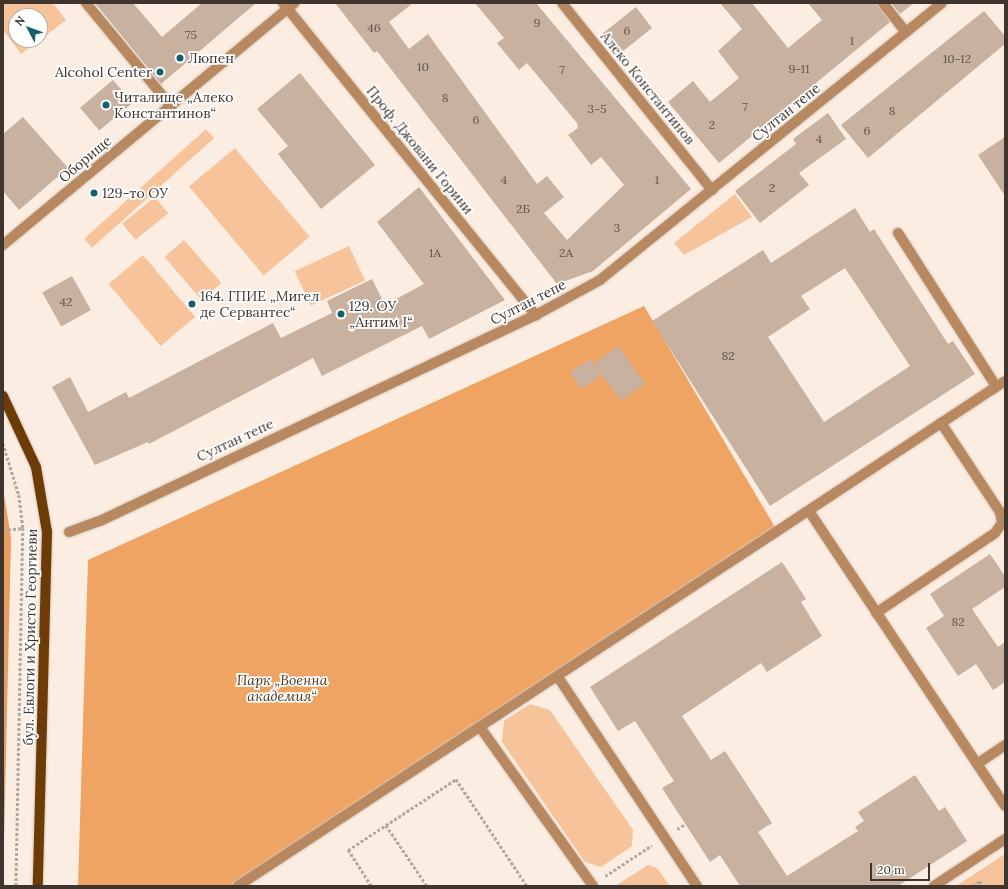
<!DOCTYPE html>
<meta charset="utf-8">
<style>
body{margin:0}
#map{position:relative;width:1008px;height:889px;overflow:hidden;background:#fbede1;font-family:Lora,serif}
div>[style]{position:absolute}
.green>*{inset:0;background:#f6c39a;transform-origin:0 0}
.forest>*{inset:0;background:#efa464}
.water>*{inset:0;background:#e79d5d}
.building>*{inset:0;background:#c8b19f;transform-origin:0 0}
.path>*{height:2.5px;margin-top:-1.25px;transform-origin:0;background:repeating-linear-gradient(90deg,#b4a89e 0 3px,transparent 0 5px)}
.roads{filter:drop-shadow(0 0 1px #d5c8bd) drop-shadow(0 0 1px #d5c8bd)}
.minor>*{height:10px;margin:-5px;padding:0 5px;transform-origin:5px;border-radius:5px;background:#b88860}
.major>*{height:10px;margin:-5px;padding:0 5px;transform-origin:5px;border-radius:5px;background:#6d3c06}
.path-bridge>*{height:2.5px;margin-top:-1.25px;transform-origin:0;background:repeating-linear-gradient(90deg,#b4a89e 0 3px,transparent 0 5px)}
.dots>*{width:11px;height:11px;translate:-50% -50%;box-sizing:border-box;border:2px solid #fff;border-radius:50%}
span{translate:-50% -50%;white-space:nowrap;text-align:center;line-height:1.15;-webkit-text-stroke:3.5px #fff;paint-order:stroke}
.number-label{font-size:12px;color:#61544a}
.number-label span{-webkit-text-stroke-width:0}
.poi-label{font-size:14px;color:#3f352e}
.left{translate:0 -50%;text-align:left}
.right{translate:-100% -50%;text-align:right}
.street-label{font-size:14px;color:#3f352e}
.park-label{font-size:14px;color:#513317;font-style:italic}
.frame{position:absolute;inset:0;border:4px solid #3f352e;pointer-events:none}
.north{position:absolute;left:8px;top:8px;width:40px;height:40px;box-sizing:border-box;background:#fff;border:1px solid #b2aeab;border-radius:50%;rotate:311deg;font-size:11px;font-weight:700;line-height:16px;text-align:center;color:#3f352e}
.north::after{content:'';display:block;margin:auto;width:14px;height:18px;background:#14616d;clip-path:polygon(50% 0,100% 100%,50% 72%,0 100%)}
.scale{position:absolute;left:870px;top:863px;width:60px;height:18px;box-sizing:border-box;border:2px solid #3f352e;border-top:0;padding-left:5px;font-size:12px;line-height:14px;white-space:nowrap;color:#3f352e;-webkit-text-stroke:3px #fff;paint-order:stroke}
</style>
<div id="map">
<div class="green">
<i style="clip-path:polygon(3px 3px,53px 3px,66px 20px,40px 40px,40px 16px,16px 16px,16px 40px,40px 40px,21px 54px,3px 30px)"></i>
<i style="left:206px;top:129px;width:12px;height:164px;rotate:48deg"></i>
<i style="left:235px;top:148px;width:116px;height:60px;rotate:50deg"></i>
<i style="clip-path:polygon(735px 194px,752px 217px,684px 255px,674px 243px)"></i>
<i style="left:155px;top:197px;width:21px;height:42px;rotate:51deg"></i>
<i style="left:184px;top:240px;width:57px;height:26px;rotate:49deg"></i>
<i style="left:349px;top:246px;width:38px;height:60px;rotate:65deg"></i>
<i style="left:143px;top:255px;width:81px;height:45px;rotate:50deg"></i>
<i style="clip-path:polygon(530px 704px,550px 710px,633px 830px,632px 846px,601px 867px,585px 862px,502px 742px,504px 721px)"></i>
<i style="clip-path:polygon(1005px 854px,1005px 886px,956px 886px)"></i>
<i style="clip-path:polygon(648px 865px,657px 868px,670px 886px,615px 886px)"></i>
</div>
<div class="forest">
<i style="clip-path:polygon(644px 306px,775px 527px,241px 886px,78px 886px,88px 560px)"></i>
</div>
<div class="water">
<i style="clip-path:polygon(3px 488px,11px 538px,3px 886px)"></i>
</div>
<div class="building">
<i style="clip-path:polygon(95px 3px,133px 3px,162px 37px,202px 3px,256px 3px,161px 84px)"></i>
<i style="clip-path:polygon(335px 3px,413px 3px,389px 22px,409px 49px,428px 34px,537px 184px,547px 176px,564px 197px,544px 213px,567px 240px,624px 185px,601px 157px,591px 165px,568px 135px,578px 128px,577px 123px,527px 63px,519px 70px,497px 43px,504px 38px,475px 3px,536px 3px,691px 189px,593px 271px,557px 284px,377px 51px,374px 53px)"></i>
<i style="clip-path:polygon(720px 3px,752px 3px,788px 48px,822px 20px,808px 3px,877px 3px,890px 22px,719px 163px,668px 102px,693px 81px,710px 102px,739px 78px,718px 51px,742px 29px)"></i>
<i style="clip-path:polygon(891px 3px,914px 3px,900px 14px)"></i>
<i style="clip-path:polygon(636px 7px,652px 28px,622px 52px,616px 52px,602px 34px)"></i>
<i style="clip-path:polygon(984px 11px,1005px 36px,1005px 44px,868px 158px,841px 125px)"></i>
<i style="clip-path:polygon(300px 73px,375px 165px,321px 209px,278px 154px,288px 146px,257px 109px)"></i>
<i style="left:113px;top:80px;width:30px;height:43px;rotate:50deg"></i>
<i style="clip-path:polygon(828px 113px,846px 139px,799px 173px,809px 185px,760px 223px,735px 191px,796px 144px,793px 139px)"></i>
<i style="clip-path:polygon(23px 117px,68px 168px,19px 210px,3px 191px,3px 134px)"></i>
<i style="clip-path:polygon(1005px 137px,1005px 196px,978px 155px)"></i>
<i style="clip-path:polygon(419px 187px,505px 300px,429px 339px,422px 326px,322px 376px,313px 358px,149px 444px,148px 442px,95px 465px,52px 387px,70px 377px,88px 412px,126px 392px,129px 398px,273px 323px,281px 338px,332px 313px,327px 301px,372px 279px,385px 305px,424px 284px,377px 222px)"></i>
<i style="clip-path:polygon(evenodd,855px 208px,870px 232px,874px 229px,948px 344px,953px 341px,975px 374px,770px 506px,652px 321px,763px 250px,771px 263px,855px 208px,845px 268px,910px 366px,824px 422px,768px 337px,810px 309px,801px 296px,845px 268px)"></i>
<i style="left:72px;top:276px;width:39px;height:34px;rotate:61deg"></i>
<i style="left:618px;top:346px;width:46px;height:30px;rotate:54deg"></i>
<i style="left:590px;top:359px;width:20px;height:24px;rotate:57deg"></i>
<i style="clip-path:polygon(990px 554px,1005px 576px,1005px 587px,972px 609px,998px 647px,1005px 642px,1005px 682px,993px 690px,976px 664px,958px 676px,926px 628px,944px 616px,930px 594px)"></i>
<i style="clip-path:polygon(782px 562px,806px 599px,801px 602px,822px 636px,767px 672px,761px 663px,682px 716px,711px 760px,725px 751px,772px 823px,758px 832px,787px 876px,858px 831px,855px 827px,864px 821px,858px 812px,915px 775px,939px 811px,945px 807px,967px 841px,898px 886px,740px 886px,720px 855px,710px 862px,662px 788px,674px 781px,635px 721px,618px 731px,590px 687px)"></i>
</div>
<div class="path">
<i style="left:3px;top:443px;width:54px;rotate:72.9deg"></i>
<i style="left:19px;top:495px;width:33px;rotate:83deg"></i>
<i style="left:23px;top:528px;width:358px;rotate:91.1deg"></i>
<i style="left:386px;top:825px;width:73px;rotate:56.1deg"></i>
<i style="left:677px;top:829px;width:9px;rotate:-32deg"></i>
<i style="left:605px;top:876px;width:56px;rotate:-33.4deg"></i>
<i style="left:371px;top:886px;width:43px;rotate:-122.6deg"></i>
<i style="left:348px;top:850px;width:129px;rotate:-33.3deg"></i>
<i style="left:456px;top:779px;width:128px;rotate:56.4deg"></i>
<i style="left:973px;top:886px;width:9px;rotate:-36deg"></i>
<i style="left:980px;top:881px;width:6px;rotate:59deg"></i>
</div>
<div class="roads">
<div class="minor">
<i style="left:86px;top:3px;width:134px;rotate:50.5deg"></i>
<i style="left:283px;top:3px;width:402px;rotate:51deg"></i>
<i style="left:562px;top:3px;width:240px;rotate:51.3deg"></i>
<i style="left:883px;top:3px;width:37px;rotate:52deg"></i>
<i style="left:898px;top:233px;width:182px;rotate:57.4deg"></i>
<i style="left:3px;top:245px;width:379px;rotate:-39.7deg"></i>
<i style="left:809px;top:511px;width:354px;rotate:56.4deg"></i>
<i style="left:69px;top:532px;width:33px;rotate:-20deg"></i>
<i style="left:100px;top:521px;width:482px;rotate:-25.3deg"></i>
<i style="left:536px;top:315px;width:73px;rotate:-28.7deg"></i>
<i style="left:600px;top:280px;width:440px;rotate:-39deg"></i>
<i style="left:876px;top:613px;width:143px;rotate:-33.9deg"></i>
<i style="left:995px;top:533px;width:12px;rotate:-55deg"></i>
<i style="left:1002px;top:523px;width:11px;rotate:-100deg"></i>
<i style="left:1000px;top:512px;width:107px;rotate:-123.5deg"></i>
<i style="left:558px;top:677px;width:251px;rotate:56.4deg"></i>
<i style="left:480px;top:727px;width:195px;rotate:54.6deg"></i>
<i style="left:977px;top:764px;width:34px;rotate:-34deg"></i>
<i style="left:238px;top:886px;width:918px;rotate:-33.36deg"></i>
<i style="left:934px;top:886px;width:85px;rotate:-33.5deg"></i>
</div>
<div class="major">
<i style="left:3px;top:396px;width:78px;rotate:65.1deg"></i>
<i style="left:36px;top:467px;width:66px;rotate:80.4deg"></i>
<i style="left:47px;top:532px;width:354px;rotate:91.5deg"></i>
</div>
</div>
<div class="path-bridge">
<i style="left:3px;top:530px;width:20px;rotate:-6deg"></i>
</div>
<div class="dots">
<i style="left:180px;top:58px;background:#14616d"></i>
<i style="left:160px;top:72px;background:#14616d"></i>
<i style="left:106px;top:105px;background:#14616d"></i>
<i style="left:94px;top:193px;background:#14616d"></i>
<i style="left:192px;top:304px;background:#14616d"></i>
<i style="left:341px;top:314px;background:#14616d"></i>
</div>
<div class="number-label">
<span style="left:537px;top:23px">9</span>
<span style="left:374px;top:28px">46</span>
<span style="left:627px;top:31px">6</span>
<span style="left:191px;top:35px">75</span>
<span style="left:852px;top:41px">1</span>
<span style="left:957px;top:59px">10-12</span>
<span style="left:423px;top:67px">10</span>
<span style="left:799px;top:69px">9-11</span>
<span style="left:562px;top:70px">7</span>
<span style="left:445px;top:98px">8</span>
<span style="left:745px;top:107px">7</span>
<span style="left:597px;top:109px">3-5</span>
<span style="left:892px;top:111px">8</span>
<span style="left:476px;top:120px">6</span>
<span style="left:712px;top:125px">2</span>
<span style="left:867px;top:131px">6</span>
<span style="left:819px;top:139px">4</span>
<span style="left:504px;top:180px">4</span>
<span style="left:657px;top:180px">1</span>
<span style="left:772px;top:188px">2</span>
<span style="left:523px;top:209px">2Б</span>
<span style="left:617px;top:228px">3</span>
<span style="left:435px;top:253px">1А</span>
<span style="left:566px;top:253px">2А</span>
<span style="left:66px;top:302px">42</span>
<span style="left:728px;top:356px">82</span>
<span style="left:958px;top:622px">82</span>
</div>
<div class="poi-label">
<span class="left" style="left:188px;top:58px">Люпен</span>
<span class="right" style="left:152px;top:72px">Alcohol Center</span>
<span class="left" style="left:114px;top:105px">Читалище „Алеко<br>Константинов“</span>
<span class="left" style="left:102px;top:193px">129-то ОУ</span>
<span class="left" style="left:200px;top:304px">164. ГПИЕ „Мигел<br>де Сервантес“</span>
<span class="left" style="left:349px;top:314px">129. ОУ<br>„Антим I“</span>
</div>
<div class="street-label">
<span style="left:648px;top:88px;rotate:51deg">Алеко Константинов</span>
<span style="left:786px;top:112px;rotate:-39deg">Султан тепе</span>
<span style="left:420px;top:150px;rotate:51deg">Проф. Джовани Горини</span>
<span style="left:85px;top:159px;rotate:-40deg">Оборище</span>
<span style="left:528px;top:302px;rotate:-27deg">Султан тепе</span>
<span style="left:235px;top:440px;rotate:-25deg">Султан тепе</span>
<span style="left:30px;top:637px;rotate:-89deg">бул. Евлоги и Христо Георгиеви</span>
</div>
<div class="park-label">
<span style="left:282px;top:688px">Парк „Военна<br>академия“</span>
</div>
<div class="frame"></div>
<div class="north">N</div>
<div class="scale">20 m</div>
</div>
